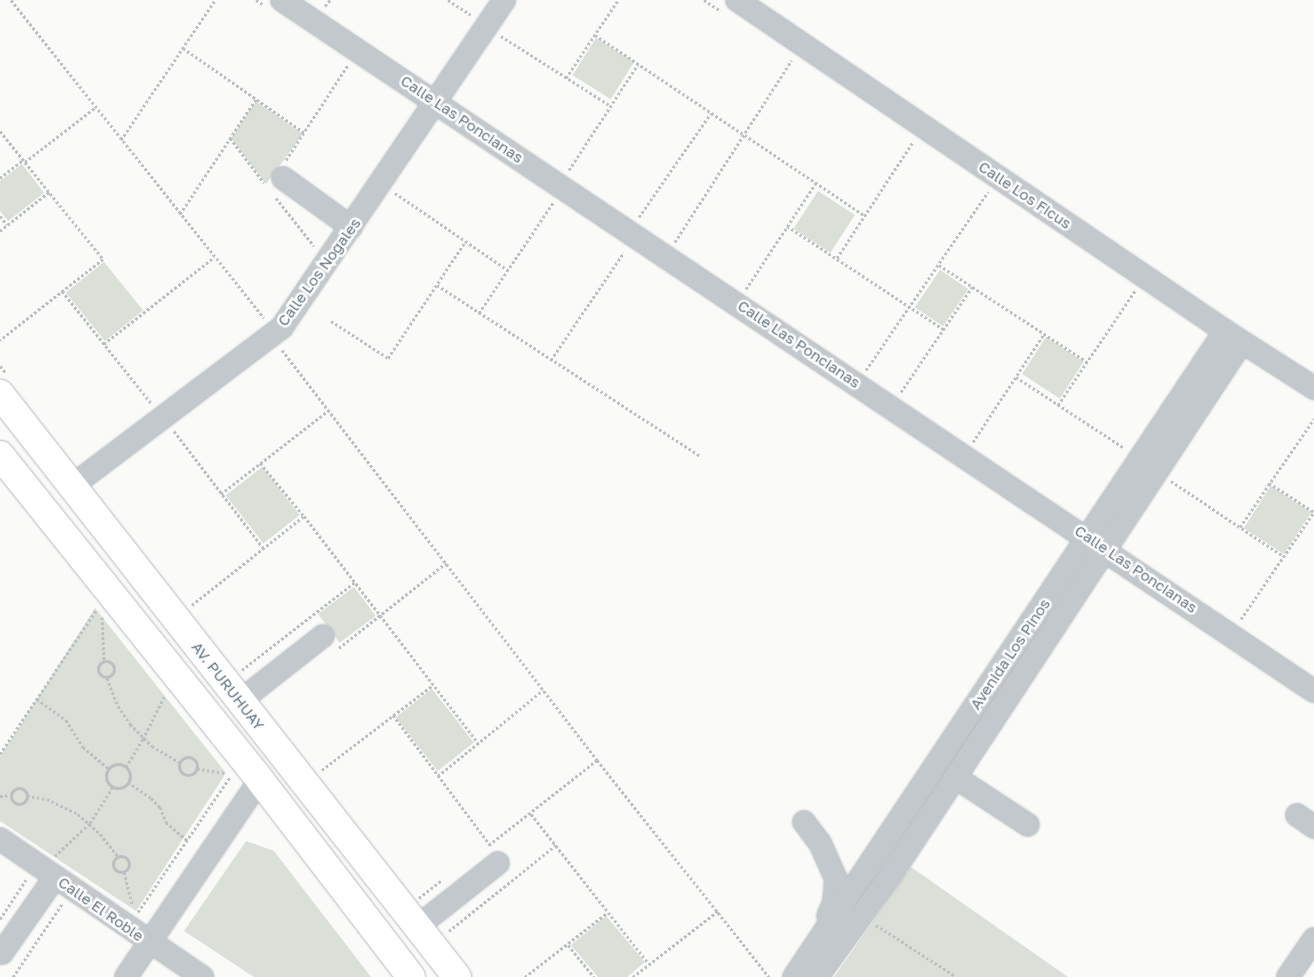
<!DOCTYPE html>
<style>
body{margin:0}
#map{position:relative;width:1314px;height:977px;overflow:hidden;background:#fafaf8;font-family:"Golos Text",sans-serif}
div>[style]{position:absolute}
.green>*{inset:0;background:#dadfd7;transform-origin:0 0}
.path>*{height:3px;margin-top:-1.5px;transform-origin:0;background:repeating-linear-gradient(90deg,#bbbfc2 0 2.5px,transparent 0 5px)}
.path>.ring{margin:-1.5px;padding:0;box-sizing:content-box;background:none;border:3px solid #bbbfc2;border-radius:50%}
.roads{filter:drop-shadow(0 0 1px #b5babe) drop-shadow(0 0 1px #b5babe)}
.minor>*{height:22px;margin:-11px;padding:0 11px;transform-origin:11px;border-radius:11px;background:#c3c8cc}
.major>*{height:28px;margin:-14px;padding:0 14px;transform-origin:14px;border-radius:14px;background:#fff}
span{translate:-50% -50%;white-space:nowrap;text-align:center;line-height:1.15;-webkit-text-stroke:5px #fff;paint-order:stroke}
.street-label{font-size:15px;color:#657683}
</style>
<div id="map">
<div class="green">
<i style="left:596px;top:38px;width:45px;height:44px;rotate:32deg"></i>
<i style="clip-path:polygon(256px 101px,303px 134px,266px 184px,231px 138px)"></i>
<i style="clip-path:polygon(22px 164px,44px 193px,8px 221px,0 211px,0 181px)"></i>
<i style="left:818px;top:191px;width:44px;height:45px;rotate:33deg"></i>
<i style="left:104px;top:262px;width:62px;height:49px;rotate:51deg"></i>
<i style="left:940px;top:270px;width:34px;height:45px;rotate:34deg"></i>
<i style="left:1046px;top:337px;width:45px;height:44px;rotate:33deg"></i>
<i style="left:262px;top:467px;width:61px;height:46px;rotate:52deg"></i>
<i style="left:1271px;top:486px;width:48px;height:50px;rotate:33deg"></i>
<i style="left:354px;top:587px;width:36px;height:45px;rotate:53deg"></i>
<i style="clip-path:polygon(95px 608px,226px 773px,136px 911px,0 821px,0 757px)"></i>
<i style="left:432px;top:689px;width:68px;height:46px;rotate:52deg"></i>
<i style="clip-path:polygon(246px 841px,274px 851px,371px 977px,254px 977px,184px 931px)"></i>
<i style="clip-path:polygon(911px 867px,1068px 977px,834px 977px)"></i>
<i style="clip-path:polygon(606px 916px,645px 962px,627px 977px,598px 977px,571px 945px)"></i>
</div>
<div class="path">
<i style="left:11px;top:0;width:406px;rotate:51.5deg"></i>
<i style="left:256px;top:0;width:9px;rotate:32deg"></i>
<i style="left:448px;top:0;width:27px;rotate:33deg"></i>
<i style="left:704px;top:0;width:20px;rotate:33deg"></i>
<i style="left:325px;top:6px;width:8px;rotate:-50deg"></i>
<i style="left:595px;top:35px;width:324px;rotate:33.8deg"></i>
<i style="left:501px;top:36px;width:130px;rotate:32.5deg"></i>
<i style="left:183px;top:48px;width:149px;rotate:34.9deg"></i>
<i style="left:566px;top:78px;width:94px;rotate:-56.3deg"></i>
<i style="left:0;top:131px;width:164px;rotate:51.2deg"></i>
<i style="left:103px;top:259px;width:131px;rotate:141.8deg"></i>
<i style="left:230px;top:138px;width:56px;rotate:52.9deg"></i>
<i style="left:121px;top:140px;width:169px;rotate:-56.1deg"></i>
<i style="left:286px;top:160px;width:113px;rotate:-56.9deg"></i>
<i style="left:25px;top:162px;width:90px;rotate:-37.8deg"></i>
<i style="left:569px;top:170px;width:126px;rotate:-56.9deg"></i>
<i style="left:0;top:178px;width:29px;rotate:-38deg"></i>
<i style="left:395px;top:193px;width:137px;rotate:34.3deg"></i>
<i style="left:276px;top:198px;width:61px;rotate:51.6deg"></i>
<i style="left:180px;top:214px;width:138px;rotate:-56.5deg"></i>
<i style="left:0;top:216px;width:11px;rotate:52deg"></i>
<i style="left:639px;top:217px;width:126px;rotate:-55.3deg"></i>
<i style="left:787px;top:226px;width:187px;rotate:33.4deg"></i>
<i style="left:0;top:231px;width:63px;rotate:-38.5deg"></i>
<i style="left:675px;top:242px;width:216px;rotate:-57.3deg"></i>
<i style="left:837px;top:258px;width:139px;rotate:-56.8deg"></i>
<i style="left:939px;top:265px;width:177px;rotate:33.2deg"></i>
<i style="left:437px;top:285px;width:314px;rotate:33deg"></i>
<i style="left:746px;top:289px;width:127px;rotate:-56.6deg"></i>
<i style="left:62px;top:291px;width:144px;rotate:51.5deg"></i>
<i style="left:479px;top:313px;width:133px;rotate:-56.1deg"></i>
<i style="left:331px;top:321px;width:68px;rotate:33deg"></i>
<i style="left:388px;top:358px;width:139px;rotate:-56.4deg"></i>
<i style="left:104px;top:344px;width:140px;rotate:-38.3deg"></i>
<i style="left:282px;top:350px;width:517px;rotate:52.47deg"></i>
<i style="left:597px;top:760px;width:277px;rotate:51.6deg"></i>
<i style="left:551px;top:360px;width:130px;rotate:-55.9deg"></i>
<i style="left:0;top:366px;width:9px;rotate:49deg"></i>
<i style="left:866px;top:370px;width:216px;rotate:-55.6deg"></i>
<i style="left:1016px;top:377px;width:129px;rotate:33.3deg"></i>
<i style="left:901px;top:392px;width:127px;rotate:-55.9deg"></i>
<i style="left:1058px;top:405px;width:138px;rotate:-56deg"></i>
<i style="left:174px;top:431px;width:147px;rotate:52.7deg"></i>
<i style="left:973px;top:442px;width:129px;rotate:-56.7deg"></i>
<i style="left:260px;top:463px;width:69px;rotate:50.3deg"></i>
<i style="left:304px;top:516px;width:286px;rotate:52.5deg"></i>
<i style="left:1171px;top:481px;width:135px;rotate:33.8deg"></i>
<i style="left:1269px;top:483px;width:54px;rotate:32.8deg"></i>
<i style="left:221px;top:494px;width:137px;rotate:-37.9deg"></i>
<i style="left:1240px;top:527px;width:131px;rotate:-55.6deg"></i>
<i style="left:192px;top:605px;width:143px;rotate:-38.5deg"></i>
<i style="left:102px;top:617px;width:44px;rotate:87.4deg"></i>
<i style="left:1241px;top:619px;width:130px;rotate:-55.7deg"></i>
<i style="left:339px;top:648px;width:137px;rotate:-38.5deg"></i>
<i class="ring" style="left:98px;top:661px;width:13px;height:13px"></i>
<i style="left:242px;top:670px;width:143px;rotate:-37.9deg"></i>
<i style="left:107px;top:678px;width:30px;rotate:69deg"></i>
<i style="left:118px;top:706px;width:22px;rotate:56deg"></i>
<i style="left:130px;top:724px;width:31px;rotate:45deg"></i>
<i style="left:152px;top:746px;width:31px;rotate:31deg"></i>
<i style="left:37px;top:699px;width:36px;rotate:36deg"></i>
<i style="left:66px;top:720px;width:32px;rotate:58deg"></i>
<i style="left:83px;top:747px;width:33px;rotate:40deg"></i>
<i style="left:393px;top:715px;width:162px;rotate:53.3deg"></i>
<i style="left:0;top:754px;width:174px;rotate:-56.2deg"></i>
<i class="ring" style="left:179px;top:757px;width:15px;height:15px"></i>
<i class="ring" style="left:106px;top:764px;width:21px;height:21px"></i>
<i style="left:126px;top:767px;width:33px;rotate:-59deg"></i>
<i style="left:143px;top:739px;width:49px;rotate:-63.4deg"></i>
<i style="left:197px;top:769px;width:29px;rotate:8deg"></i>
<i style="left:322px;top:770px;width:140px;rotate:-37.4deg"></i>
<i style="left:438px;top:776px;width:136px;rotate:-39.3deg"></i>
<i style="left:128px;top:782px;width:28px;rotate:35deg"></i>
<i style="left:151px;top:798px;width:13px;rotate:45deg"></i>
<i style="left:160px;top:807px;width:16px;rotate:68deg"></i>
<i style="left:166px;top:822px;width:28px;rotate:41deg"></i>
<i class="ring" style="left:11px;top:788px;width:13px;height:13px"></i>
<i style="left:0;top:796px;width:10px;rotate:-6deg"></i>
<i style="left:27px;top:796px;width:20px;rotate:9deg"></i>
<i style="left:47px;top:799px;width:34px;rotate:26deg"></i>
<i style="left:78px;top:814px;width:30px;rotate:42deg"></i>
<i style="left:100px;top:834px;width:28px;rotate:51deg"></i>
<i style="left:531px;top:814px;width:191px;rotate:51.8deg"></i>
<i style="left:489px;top:845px;width:137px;rotate:-38.2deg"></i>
<i class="ring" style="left:113px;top:856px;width:13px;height:13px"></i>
<i style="left:55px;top:856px;width:48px;rotate:-43.3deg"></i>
<i style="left:90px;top:823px;width:43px;rotate:-57.4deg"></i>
<i style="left:124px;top:872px;width:34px;rotate:76deg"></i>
<i style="left:419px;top:898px;width:29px;rotate:-38deg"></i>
<i style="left:138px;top:912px;width:163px;rotate:-55.7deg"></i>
<i style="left:0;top:919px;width:47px;rotate:-56.3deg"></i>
<i style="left:876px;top:925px;width:94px;rotate:32.8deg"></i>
<i style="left:449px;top:931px;width:137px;rotate:-38.8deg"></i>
<i style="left:568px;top:945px;width:41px;rotate:50.9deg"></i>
<i style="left:13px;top:977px;width:88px;rotate:-56.1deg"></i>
<i style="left:525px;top:977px;width:104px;rotate:-38deg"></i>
<i style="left:633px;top:977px;width:108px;rotate:-37.8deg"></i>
</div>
<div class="roads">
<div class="minor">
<i style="left:282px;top:0;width:1242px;rotate:33.81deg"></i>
<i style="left:737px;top:0;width:590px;rotate:34.15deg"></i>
<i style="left:1225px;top:331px;width:106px;rotate:32.6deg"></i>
<i style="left:283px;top:178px;width:84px;rotate:35.8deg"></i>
<i style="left:72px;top:486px;width:263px;rotate:-37.1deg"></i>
<i style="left:282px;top:327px;width:395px;rotate:-55.8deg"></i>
<i style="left:240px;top:701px;width:105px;rotate:-38.1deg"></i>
<i style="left:955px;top:777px;width:87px;rotate:33.3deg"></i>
<i style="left:1297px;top:815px;width:21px;rotate:35deg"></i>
<i style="left:804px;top:822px;width:26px;rotate:53deg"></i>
<i style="left:820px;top:843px;width:39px;rotate:66deg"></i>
<i style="left:836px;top:879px;width:23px;rotate:95deg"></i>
<i style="left:834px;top:902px;width:15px;rotate:113deg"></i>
<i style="left:0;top:839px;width:245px;rotate:34.3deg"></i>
<i style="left:417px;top:927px;width:103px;rotate:-38.3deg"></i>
<i style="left:2px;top:953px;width:93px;rotate:-55.1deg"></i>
<i style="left:126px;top:977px;width:238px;rotate:-55.8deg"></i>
<i style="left:794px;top:977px;width:777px;rotate:-56.29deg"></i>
<i style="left:817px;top:977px;width:126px;rotate:-54deg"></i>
<i style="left:891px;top:875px;width:638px;rotate:-56.63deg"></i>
<i style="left:1288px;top:977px;width:46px;rotate:-55.6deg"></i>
</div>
<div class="major">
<i style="left:0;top:394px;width:741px;rotate:51.91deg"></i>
<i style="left:0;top:455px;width:416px;rotate:51.3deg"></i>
<i style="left:260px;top:780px;width:248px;rotate:52.5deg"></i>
</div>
</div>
<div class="street-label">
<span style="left:462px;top:119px;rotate:34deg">Calle Las Poncianas</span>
<span style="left:1025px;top:195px;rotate:34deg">Calle Los Ficus</span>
<span style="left:319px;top:272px;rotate:-54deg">Calle Los Nogales</span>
<span style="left:799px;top:344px;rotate:34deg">Calle Las Poncianas</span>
<span style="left:1136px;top:569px;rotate:34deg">Calle Las Poncianas</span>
<span style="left:1010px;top:654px;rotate:-56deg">Avenida Los Pinos</span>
<span style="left:228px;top:686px;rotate:52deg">AV. PURUHUAY</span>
<span style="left:101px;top:909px;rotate:35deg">Calle El Roble</span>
</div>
</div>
